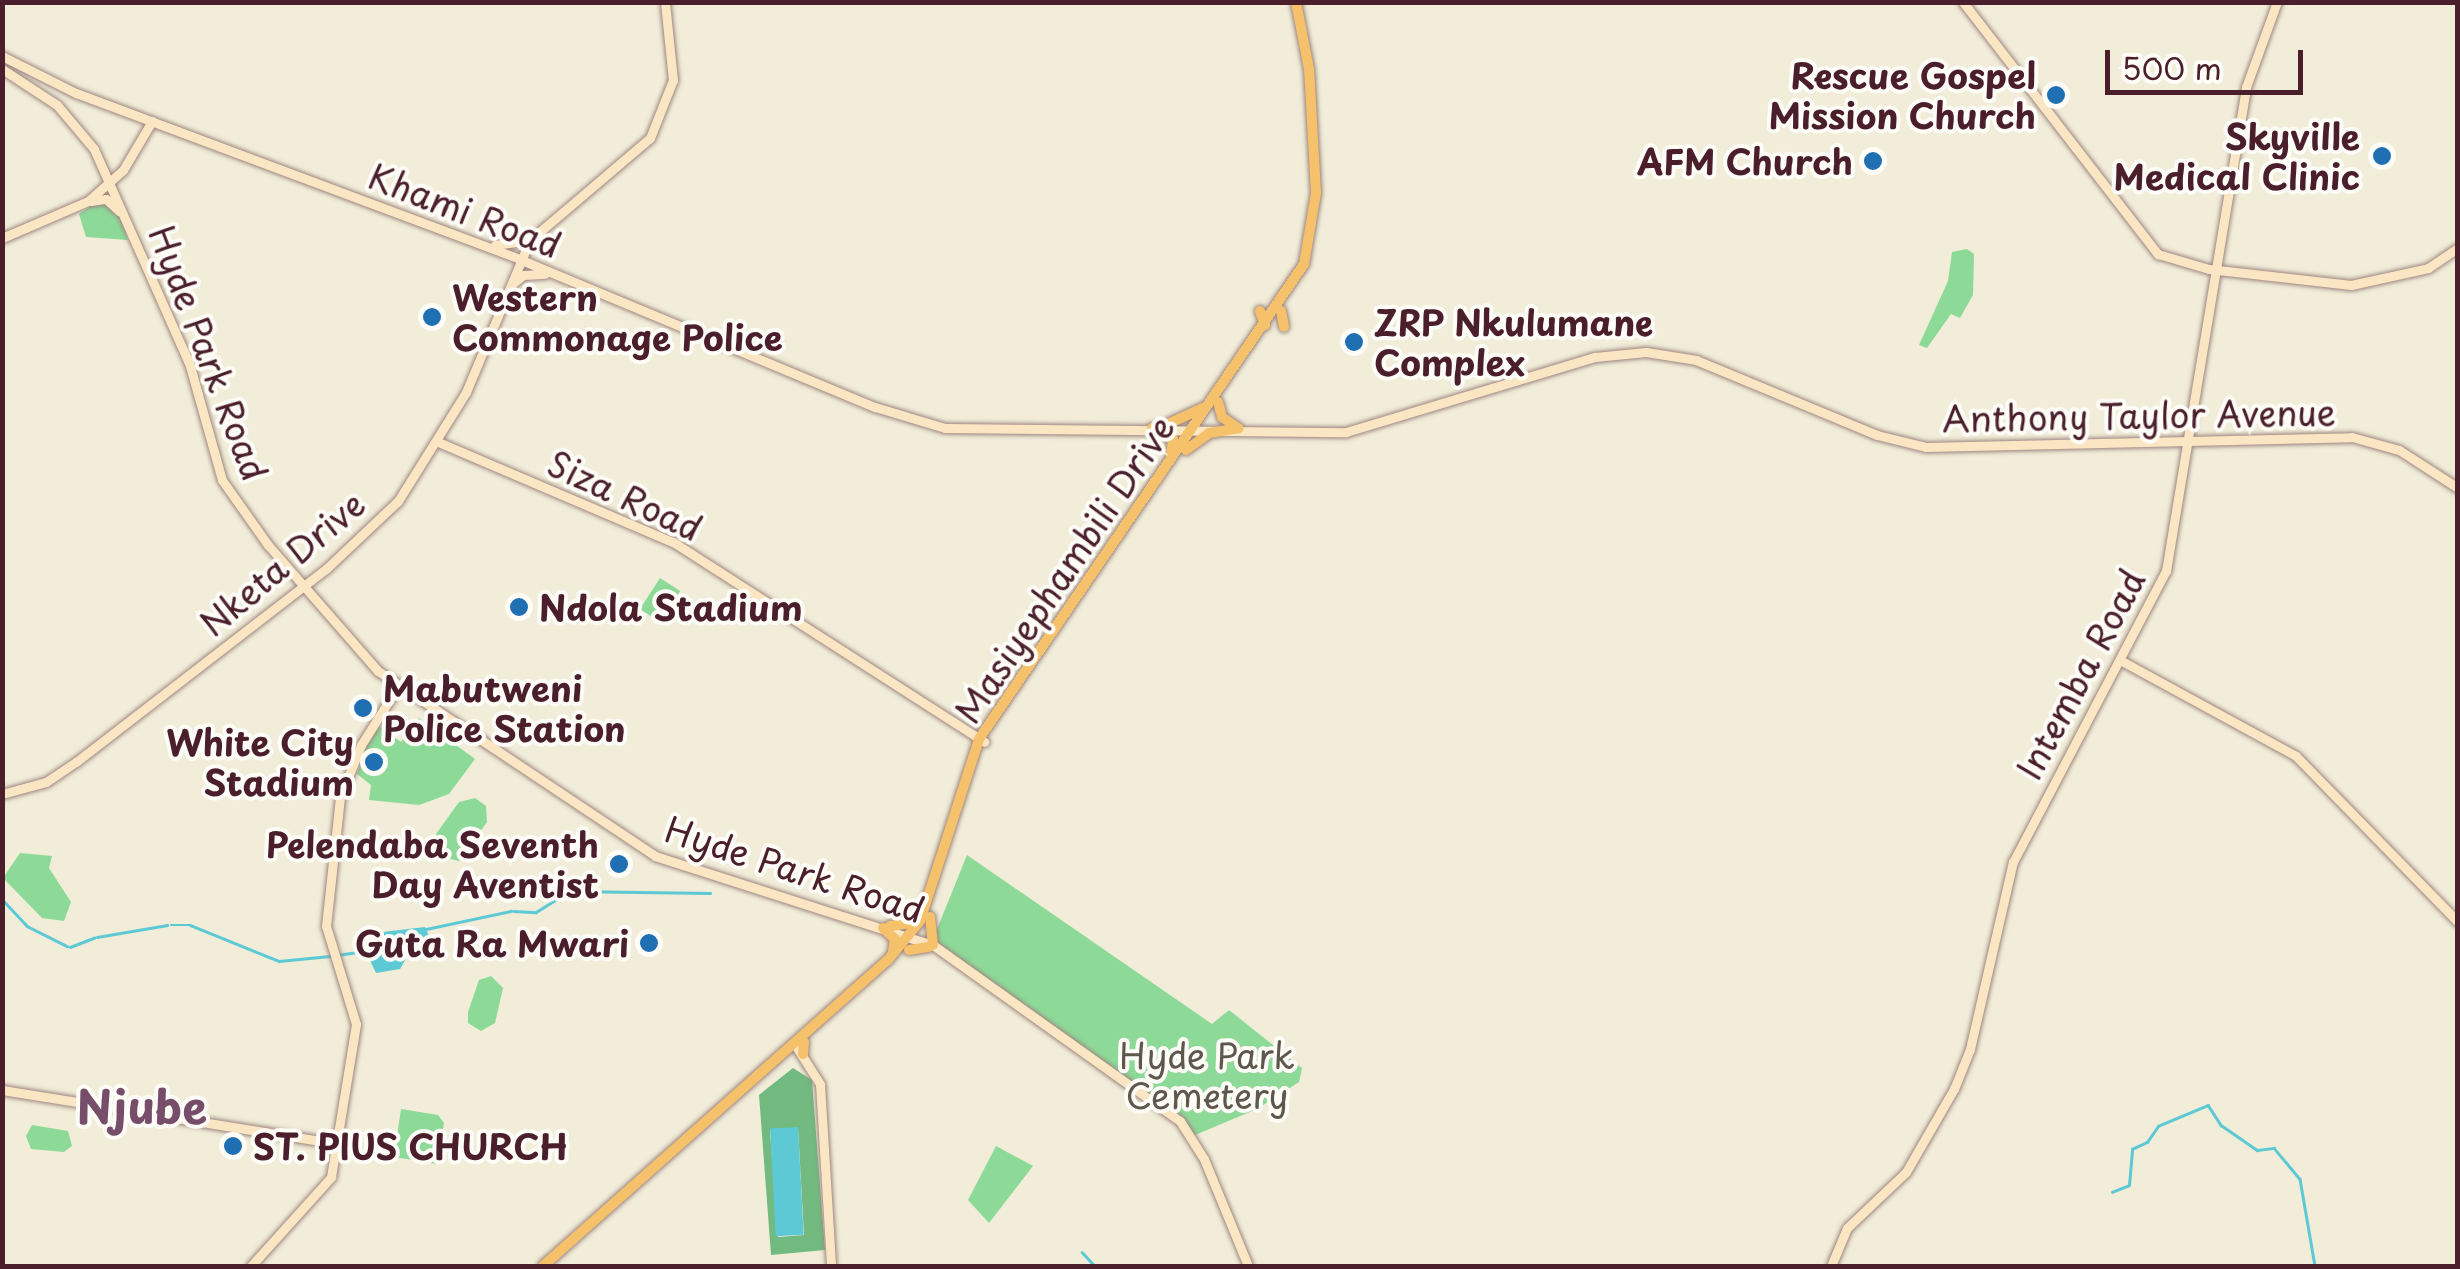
<!DOCTYPE html>
<style>
body{margin:0}
#map{position:relative;width:2460px;height:1269px;overflow:hidden;background:#f1edd8;font-family:"Playpen Sans",sans-serif}
div>[style]{position:absolute}
.green>*{inset:0;background:#8dda98;transform-origin:0 0}
.forest>*{inset:0;background:#72ba80}
.water>*{inset:0;background:#5dc9d5;transform-origin:0 0}
.stream>*{height:2.5px;margin:-1.25px;padding:0 1.25px;transform-origin:1.25px;border-radius:1.25px;background:#5dc9d5}
.roads{filter:drop-shadow(0 0 2px #9e8682) drop-shadow(0 0 2px #9e8682)}
.secondary>*{height:9px;margin:-4.5px;padding:0 4.5px;transform-origin:4.5px;border-radius:4.5px;background:#fbe6c4}
.primary>*{height:10px;margin:-5px;padding:0 5px;transform-origin:5px;border-radius:5px;background:#f6c16b}
.dots>*{width:28px;height:28px;translate:-50% -50%;box-sizing:border-box;border:5px solid #fdfcf7;border-radius:50%}
span{translate:-50% -50%;white-space:nowrap;text-align:center;line-height:1.15;-webkit-text-stroke:8px #fdfcf7;paint-order:stroke}
.poi-label{font-size:35px;color:#4a1f2b;font-weight:700}
.right{translate:-100% -50%;text-align:right}
.left{translate:0 -50%;text-align:left}
.street-label{font-size:35px;color:#4a1f2b}
.park-label{font-size:35px;color:#5e574c}
.district-label{font-size:45px;color:#774e69;font-weight:700}
.frame{position:absolute;inset:0;border:5px solid #4a1f2b;pointer-events:none}
.scale{position:absolute;left:2105px;top:50px;width:198px;height:45px;box-sizing:border-box;border:5px solid #4a1f2b;border-top:0;padding-left:12px;font-size:30px;line-height:35px;white-space:nowrap;color:#4a1f2b;-webkit-text-stroke:8px #fdfcf7;paint-order:stroke}
</style>
<div id="map">
<div class="green">
<i style="clip-path:polygon(101px 199px,120px 216px,128px 240px,86px 237px,79px 214px)"></i>
<i style="clip-path:polygon(1967px 249px,1974px 254px,1973px 295px,1960px 318px,1951px 314px,1927px 348px,1919px 345px,1948px 281px,1952px 252px)"></i>
<i style="left:660px;top:578px;width:24px;height:37px;rotate:33deg"></i>
<i style="clip-path:polygon(419px 718px,475px 759px,449px 794px,419px 805px,369px 800px,371px 785px,357px 774px,366px 745px,379px 726px,401px 742px)"></i>
<i style="clip-path:polygon(475px 798px,486px 806px,487px 822px,459px 861px,443px 857px,436px 834px,459px 802px)"></i>
<i style="clip-path:polygon(20px 853px,52px 856px,49px 868px,71px 902px,64px 921px,42px 918px,3px 878px)"></i>
<i style="clip-path:polygon(967px 855px,1212px 1024px,1229px 1010px,1302px 1068px,1299px 1082px,1257px 1109px,1195px 1135px,933px 939px)"></i>
<i style="clip-path:polygon(491px 976px,503px 988px,495px 1023px,481px 1031px,468px 1023px,468px 1012px,479px 980px)"></i>
<i style="clip-path:polygon(401px 1109px,438px 1115px,444px 1123px,437px 1164px,394px 1157px)"></i>
<i style="clip-path:polygon(32px 1125px,68px 1131px,72px 1146px,64px 1152px,31px 1149px,26px 1136px)"></i>
<i style="clip-path:polygon(996px 1146px,1033px 1166px,989px 1223px,968px 1200px)"></i>
</div>
<div class="forest">
<i style="clip-path:polygon(evenodd,793px 1068px,812px 1080px,825px 1250px,771px 1255px,759px 1095px,793px 1068px,798px 1128px,804px 1235px,778px 1237px,770px 1131px,798px 1128px)"></i>
</div>
<div class="water">
<i style="clip-path:polygon(425px 927px,432px 942px,413px 947px,400px 969px,376px 973px,363px 946px,366px 934px)"></i>
<i style="left:798px;top:1127px;width:108px;height:28px;rotate:87deg"></i>
</div>
<div class="stream">
<i style="left:2px;top:899px;width:37px;rotate:47deg"></i>
<i style="left:27px;top:926px;width:45px;rotate:26.6deg"></i>
<i style="left:514px;top:911px;width:22px;rotate:3deg"></i>
<i style="left:536px;top:912px;width:39px;rotate:-32deg"></i>
<i style="left:569px;top:891px;width:141px;rotate:0.8deg"></i>
<i style="left:171px;top:925px;width:19px"></i>
<i style="left:190px;top:925px;width:96px;rotate:22deg"></i>
<i style="left:279px;top:961px;width:51px;rotate:-5.6deg"></i>
<i style="left:426px;top:929px;width:87px;rotate:-12deg"></i>
<i style="left:97px;top:937px;width:71px;rotate:-9.7deg"></i>
<i style="left:70px;top:947px;width:26px;rotate:-21deg"></i>
<i style="left:337px;top:955px;width:28px;rotate:-8deg"></i>
<i style="left:2112px;top:1192px;width:18px;rotate:-22deg"></i>
<i style="left:2129px;top:1185px;width:36px;rotate:-85deg"></i>
<i style="left:2132px;top:1149px;width:17px;rotate:-25deg"></i>
<i style="left:2147px;top:1142px;width:19px;rotate:-55deg"></i>
<i style="left:2158px;top:1126px;width:54px;rotate:-22.8deg"></i>
<i style="left:2208px;top:1105px;width:24px;rotate:57deg"></i>
<i style="left:2221px;top:1125px;width:44px;rotate:34.8deg"></i>
<i style="left:2257px;top:1150px;width:17px;rotate:-7deg"></i>
<i style="left:2274px;top:1148px;width:40px;rotate:50deg"></i>
<i style="left:2300px;top:1179px;width:88px;rotate:80.2deg"></i>
<i style="left:1082px;top:1252px;width:19px;rotate:47deg"></i>
</div>
<div class="roads">
<div class="secondary">
<i style="left:1963px;top:2px;width:319px;rotate:52.3deg"></i>
<i style="left:2158px;top:254px;width:53px;rotate:16.4deg"></i>
<i style="left:2209px;top:269px;width:143px;rotate:6.4deg"></i>
<i style="left:2351px;top:285px;width:79px;rotate:-12.4deg"></i>
<i style="left:2428px;top:268px;width:36px;rotate:-34deg"></i>
<i style="left:2px;top:56px;width:83px;rotate:26.6deg"></i>
<i style="left:76px;top:93px;width:473px;rotate:20.5deg"></i>
<i style="left:519px;top:259px;width:386px;rotate:22.6deg"></i>
<i style="left:875px;top:407px;width:73px;rotate:16.7deg"></i>
<i style="left:945px;top:428px;width:401px;rotate:0.6deg"></i>
<i style="left:1346px;top:432px;width:260px;rotate:-16.8deg"></i>
<i style="left:1595px;top:357px;width:51px;rotate:-5.6deg"></i>
<i style="left:1646px;top:352px;width:51px;rotate:9.1deg"></i>
<i style="left:1696px;top:360px;width:196px;rotate:22.5deg"></i>
<i style="left:1877px;top:435px;width:50px;rotate:13.8deg"></i>
<i style="left:1926px;top:447px;width:426px;rotate:-1.3deg"></i>
<i style="left:2352px;top:437px;width:49px;rotate:15.5deg"></i>
<i style="left:2399px;top:450px;width:70px;rotate:32.8deg"></i>
<i style="left:2px;top:69px;width:66px;rotate:33.2deg"></i>
<i style="left:57px;top:105px;width:57px;rotate:49.9deg"></i>
<i style="left:94px;top:149px;width:237px;rotate:66.1deg"></i>
<i style="left:190px;top:366px;width:118px;rotate:74.3deg"></i>
<i style="left:222px;top:480px;width:80px;rotate:54.7deg"></i>
<i style="left:268px;top:545px;width:167px;rotate:48.9deg"></i>
<i style="left:378px;top:671px;width:333px;rotate:33.7deg"></i>
<i style="left:655px;top:856px;width:292px;rotate:17.8deg"></i>
<i style="left:933px;top:945px;width:303px;rotate:35.5deg"></i>
<i style="left:1180px;top:1121px;width:45px;rotate:57.7deg"></i>
<i style="left:1204px;top:1159px;width:116px;rotate:67.6deg"></i>
<i style="left:91px;top:201px;width:15px;rotate:-8deg"></i>
<i style="left:106px;top:199px;width:18px;rotate:43deg"></i>
<i style="left:2px;top:238px;width:94px;rotate:-23.3deg"></i>
<i style="left:88px;top:201px;width:47px;rotate:-41.5deg"></i>
<i style="left:123px;top:170px;width:57px;rotate:-59.4deg"></i>
<i style="left:495px;top:245px;width:35px;rotate:-8deg"></i>
<i style="left:530px;top:240px;width:157px;rotate:-40.4deg"></i>
<i style="left:650px;top:138px;width:62px;rotate:-68.4deg"></i>
<i style="left:673px;top:80px;width:78px;rotate:-95.9deg"></i>
<i style="left:512px;top:284px;width:14px;rotate:-39deg"></i>
<i style="left:523px;top:275px;width:22px;rotate:-3deg"></i>
<i style="left:438px;top:442px;width:255px;rotate:23.1deg"></i>
<i style="left:673px;top:542px;width:370px;rotate:32.7deg"></i>
<i style="left:2120px;top:660px;width:200px;rotate:28.6deg"></i>
<i style="left:2296px;top:756px;width:232px;rotate:45.7deg"></i>
<i style="left:2px;top:794px;width:46px;rotate:-15.3deg"></i>
<i style="left:46px;top:782px;width:36px;rotate:-34deg"></i>
<i style="left:76px;top:762px;width:316px;rotate:-37.7deg"></i>
<i style="left:326px;top:569px;width:99px;rotate:-43.4deg"></i>
<i style="left:398px;top:501px;width:128px;rotate:-58deg"></i>
<i style="left:466px;top:392px;width:165px;rotate:-67.2deg"></i>
<i style="left:794px;top:1043px;width:49px;rotate:57.6deg"></i>
<i style="left:820px;top:1084px;width:182px;rotate:86.5deg"></i>
<i style="left:2px;top:1090px;width:340px;rotate:9.1deg"></i>
<i style="left:251px;top:1266px;width:120px;rotate:-48deg"></i>
<i style="left:331px;top:1177px;width:155px;rotate:-80.7deg"></i>
<i style="left:356px;top:1024px;width:102px;rotate:-107deg"></i>
<i style="left:326px;top:926px;width:130px;rotate:-83.8deg"></i>
<i style="left:340px;top:797px;width:56px;rotate:-68deg"></i>
<i style="left:361px;top:745px;width:64px;rotate:-57.8deg"></i>
<i style="left:1831px;top:1266px;width:41px;rotate:-67.2deg"></i>
<i style="left:1847px;top:1228px;width:81px;rotate:-43.5deg"></i>
<i style="left:1906px;top:1172px;width:96px;rotate:-60deg"></i>
<i style="left:1954px;top:1089px;width:43px;rotate:-68.2deg"></i>
<i style="left:1970px;top:1049px;width:192px;rotate:-77.1deg"></i>
<i style="left:2013px;top:862px;width:329px;rotate:-62.3deg"></i>
<i style="left:2166px;top:571px;width:491px;rotate:-80.6deg"></i>
<i style="left:2246px;top:87px;width:90px;rotate:-70deg"></i>
</div>
<div class="primary">
<i style="left:1260px;top:311px;width:15px;rotate:70deg"></i>
<i style="left:1281px;top:311px;width:16px;rotate:79deg"></i>
<i style="left:1218px;top:402px;width:16px;rotate:75deg"></i>
<i style="left:1222px;top:417px;width:19px;rotate:35deg"></i>
<i style="left:1152px;top:428px;width:24px;rotate:28deg"></i>
<i style="left:1173px;top:439px;width:17px;rotate:97deg"></i>
<i style="left:1159px;top:428px;width:48px;rotate:-24.4deg"></i>
<i style="left:1186px;top:450px;width:29px;rotate:-36deg"></i>
<i style="left:1209px;top:433px;width:30px;rotate:-9deg"></i>
<i style="left:930px;top:917px;width:28px;rotate:84deg"></i>
<i style="left:890px;top:926px;width:29px;rotate:-8deg"></i>
<i style="left:883px;top:928px;width:16px;rotate:43deg"></i>
<i style="left:895px;top:939px;width:13px;rotate:99deg"></i>
<i style="left:909px;top:950px;width:20px;rotate:-9deg"></i>
<i style="left:803px;top:1054px;width:12px;rotate:-85deg"></i>
<i style="left:543px;top:1266px;width:460px;rotate:-41.6deg"></i>
<i style="left:887px;top:961px;width:52px;rotate:-50.5deg"></i>
<i style="left:920px;top:921px;width:191px;rotate:-72deg"></i>
<i style="left:979px;top:739px;width:576px;rotate:-55.62deg"></i>
<i style="left:1304px;top:264px;width:72px;rotate:-80.4deg"></i>
<i style="left:1316px;top:193px;width:124px;rotate:-93.2deg"></i>
<i style="left:1309px;top:69px;width:68px;rotate:-101deg"></i>
</div>
</div>
<div class="dots">
<i style="left:2056px;top:95px;background:#1f6fb2"></i>
<i style="left:2382px;top:156px;background:#1f6fb2"></i>
<i style="left:1873px;top:161px;background:#1f6fb2"></i>
<i style="left:432px;top:317px;background:#1f6fb2"></i>
<i style="left:1354px;top:342px;background:#1f6fb2"></i>
<i style="left:519px;top:607px;background:#1f6fb2"></i>
<i style="left:363px;top:708px;background:#1f6fb2"></i>
<i style="left:374px;top:762px;background:#1f6fb2"></i>
<i style="left:619px;top:864px;background:#1f6fb2"></i>
<i style="left:649px;top:943px;background:#1f6fb2"></i>
<i style="left:233px;top:1146px;background:#1f6fb2"></i>
</div>
<div class="poi-label">
<span class="right" style="left:2036px;top:95px">Rescue Gospel<br>Mission Church</span>
<span class="right" style="left:2360px;top:156px">Skyville<br>Medical Clinic</span>
<span class="right" style="left:1853px;top:161px">AFM Church</span>
<span class="left" style="left:452px;top:317px">Western<br>Commonage Police</span>
<span class="left" style="left:1374px;top:342px">ZRP Nkulumane<br>Complex</span>
<span class="left" style="left:539px;top:607px">Ndola Stadium</span>
<span class="left" style="left:383px;top:708px">Mabutweni<br>Police Station</span>
<span class="right" style="left:354px;top:762px">White City<br>Stadium</span>
<span class="right" style="left:599px;top:864px">Pelendaba Seventh<br>Day Aventist</span>
<span class="right" style="left:629px;top:943px">Guta Ra Mwari</span>
<span class="left" style="left:253px;top:1146px">ST. PIUS CHURCH</span>
</div>
<div class="street-label">
<span style="left:465px;top:210px;rotate:21deg">Khami Road</span>
<span style="left:209px;top:353px;rotate:69deg">Hyde Park Road</span>
<span style="left:2139px;top:415px;rotate:-1deg">Anthony Taylor Avenue</span>
<span style="left:625px;top:495px;rotate:25deg">Siza Road</span>
<span style="left:282px;top:563px;rotate:-40deg">Nketa Drive</span>
<span style="left:1064px;top:569px;rotate:-56deg">Masiyephambili Drive</span>
<span style="left:2080px;top:674px;rotate:-62deg">Intemba Road</span>
<span style="left:795px;top:869px;rotate:18deg">Hyde Park Road</span>
</div>
<div class="park-label">
<span style="left:1207px;top:1075px">Hyde Park<br>Cemetery</span>
</div>
<div class="district-label">
<span style="left:142px;top:1106px">Njube</span>
</div>
<div class="frame"></div>
<div class="scale">500 m</div>
</div>
